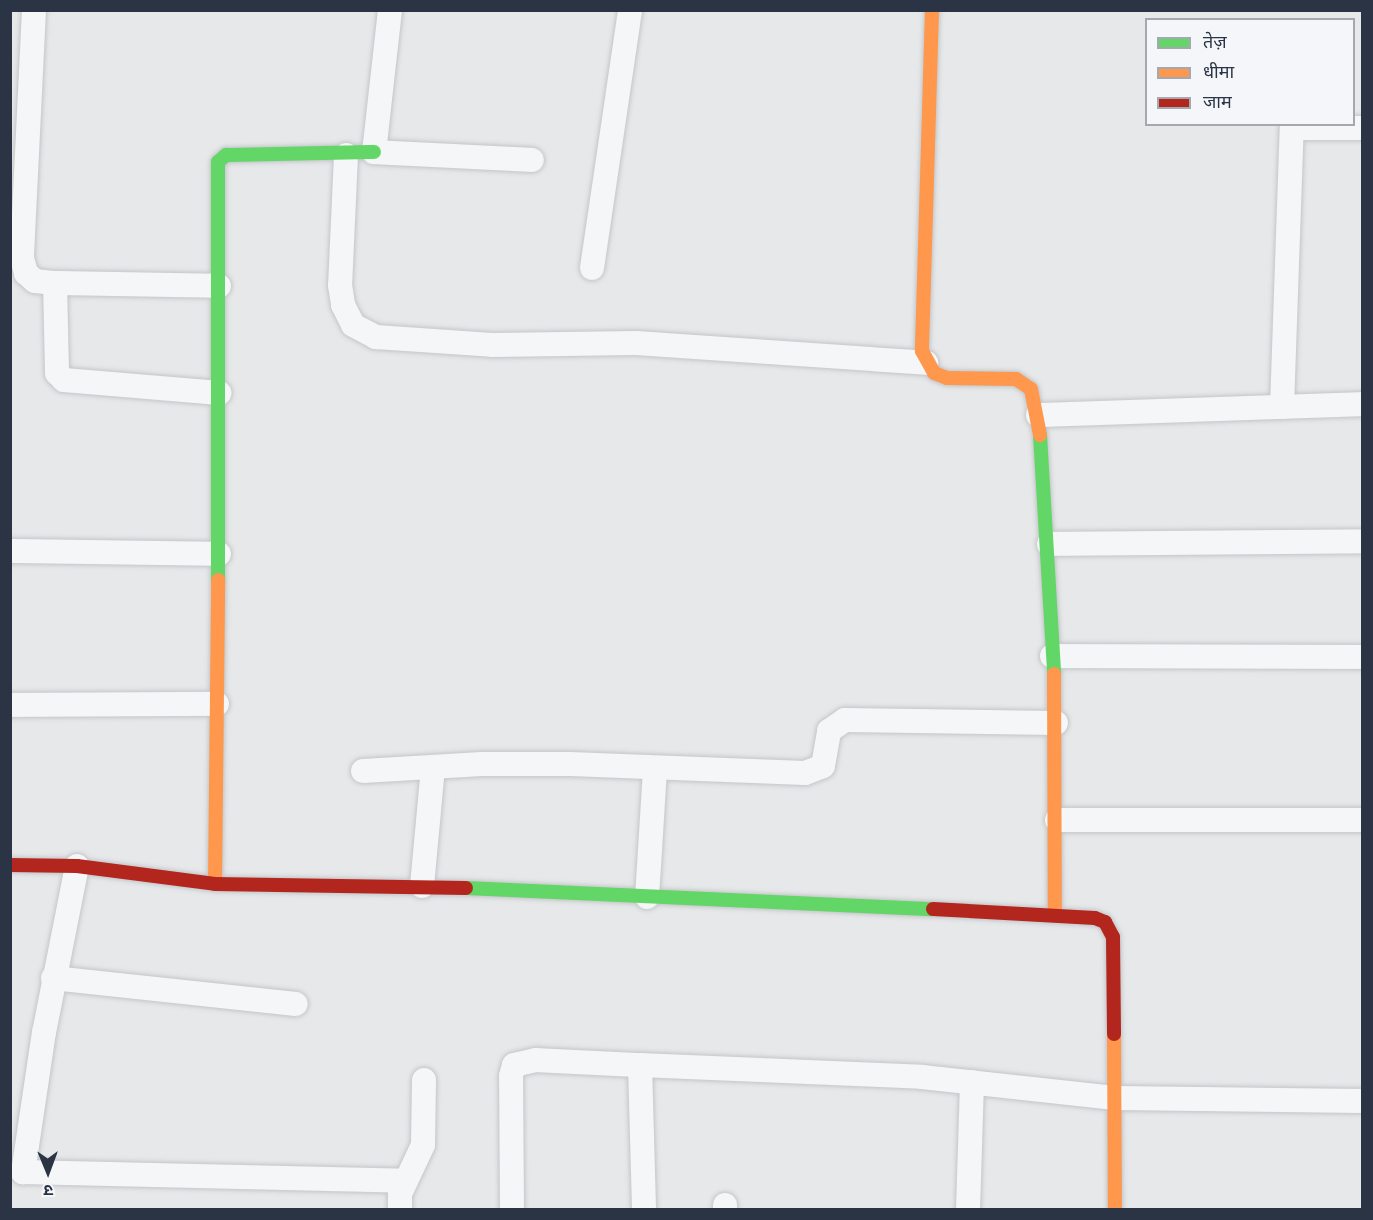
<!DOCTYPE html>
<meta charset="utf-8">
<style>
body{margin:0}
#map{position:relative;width:1373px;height:1220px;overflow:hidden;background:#e6e8ea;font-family:"Varela Round","Noto Sans Devanagari",sans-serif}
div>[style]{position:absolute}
.roads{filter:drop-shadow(0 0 2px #c4c6c8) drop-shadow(0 0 2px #c4c6c8)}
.street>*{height:24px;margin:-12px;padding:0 12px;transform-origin:12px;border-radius:12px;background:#f5f6f7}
.fast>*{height:14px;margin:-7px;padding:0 7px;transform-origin:7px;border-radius:7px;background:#63d668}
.slow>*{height:14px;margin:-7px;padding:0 7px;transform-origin:7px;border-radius:7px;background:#ff974d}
.jam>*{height:14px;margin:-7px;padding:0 7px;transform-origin:7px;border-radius:7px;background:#b3261e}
span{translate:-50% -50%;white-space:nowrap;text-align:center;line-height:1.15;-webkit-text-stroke:4.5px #f4f6f9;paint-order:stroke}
.frame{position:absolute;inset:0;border:12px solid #2b3445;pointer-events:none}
.legend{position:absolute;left:1145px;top:18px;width:210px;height:108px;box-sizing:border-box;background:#f4f6f9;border:2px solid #a4a8b1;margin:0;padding:8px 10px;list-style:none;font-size:18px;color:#2b3445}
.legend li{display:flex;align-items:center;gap:12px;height:30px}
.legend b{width:30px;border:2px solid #a4a8b1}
.north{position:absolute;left:18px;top:1142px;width:60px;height:60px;-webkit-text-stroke:4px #f4f6f9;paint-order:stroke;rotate:179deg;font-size:16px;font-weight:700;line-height:24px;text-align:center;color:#2b3445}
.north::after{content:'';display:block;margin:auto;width:21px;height:27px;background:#2b3445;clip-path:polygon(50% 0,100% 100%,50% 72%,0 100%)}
</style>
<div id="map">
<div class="roads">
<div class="street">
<i style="left:34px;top:10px;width:248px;rotate:92.8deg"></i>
<i style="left:22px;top:258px;width:16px;rotate:75deg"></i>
<i style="left:26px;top:273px;width:12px;rotate:42deg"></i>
<i style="left:35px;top:281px;width:20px;rotate:6deg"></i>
<i style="left:55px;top:283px;width:164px;rotate:1deg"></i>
<i style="left:390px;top:10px;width:143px;rotate:96.4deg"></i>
<i style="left:374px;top:152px;width:158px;rotate:2.9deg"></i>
<i style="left:1292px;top:128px;width:70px"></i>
<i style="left:346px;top:155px;width:130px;rotate:92.6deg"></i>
<i style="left:340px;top:285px;width:20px;rotate:81deg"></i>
<i style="left:343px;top:305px;width:22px;rotate:63deg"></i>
<i style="left:353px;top:325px;width:26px;rotate:28deg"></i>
<i style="left:376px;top:337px;width:116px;rotate:3.9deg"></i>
<i style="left:492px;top:345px;width:144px;rotate:-0.8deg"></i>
<i style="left:636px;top:343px;width:291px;rotate:3.9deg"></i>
<i style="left:592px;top:268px;width:261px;rotate:-81.6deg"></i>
<i style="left:55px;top:283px;width:90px;rotate:88.7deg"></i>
<i style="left:57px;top:373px;width:10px;rotate:45deg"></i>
<i style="left:64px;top:380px;width:156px;rotate:4.8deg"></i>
<i style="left:1282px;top:407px;width:283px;rotate:-88deg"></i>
<i style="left:1038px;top:415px;width:324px;rotate:-1.9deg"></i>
<i style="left:1049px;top:544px;width:313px;rotate:-0.5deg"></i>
<i style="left:10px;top:551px;width:209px;rotate:0.8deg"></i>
<i style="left:1052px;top:656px;width:310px;rotate:0.2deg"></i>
<i style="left:10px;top:705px;width:207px;rotate:-0.3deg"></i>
<i style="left:363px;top:771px;width:119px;rotate:-3.4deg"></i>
<i style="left:482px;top:764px;width:88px"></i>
<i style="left:570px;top:764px;width:235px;rotate:2.2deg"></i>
<i style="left:805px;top:773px;width:19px;rotate:-21deg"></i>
<i style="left:823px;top:766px;width:36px;rotate:-80deg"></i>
<i style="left:829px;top:731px;width:19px;rotate:-35deg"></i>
<i style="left:845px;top:720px;width:211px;rotate:0.8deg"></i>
<i style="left:1057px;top:820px;width:305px"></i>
<i style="left:77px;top:866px;width:169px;rotate:101.2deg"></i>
<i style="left:44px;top:1032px;width:142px;rotate:98.5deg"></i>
<i style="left:23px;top:1172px;width:382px;rotate:1.3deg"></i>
<i style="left:422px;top:886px;width:119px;rotate:-84.7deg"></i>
<i style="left:647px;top:897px;width:128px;rotate:-86.4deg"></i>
<i style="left:53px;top:978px;width:244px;rotate:6.1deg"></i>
<i style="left:640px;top:1065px;width:282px;rotate:2.4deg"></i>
<i style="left:922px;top:1077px;width:194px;rotate:6.2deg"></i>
<i style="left:1115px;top:1098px;width:247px;rotate:0.7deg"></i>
<i style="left:400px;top:1210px;width:16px;rotate:-90deg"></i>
<i style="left:400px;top:1194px;width:54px;rotate:-64.9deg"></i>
<i style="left:423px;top:1145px;width:65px;rotate:-89.1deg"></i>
<i style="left:512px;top:1210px;width:134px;rotate:-90.4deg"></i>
<i style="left:511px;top:1076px;width:11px;rotate:-75deg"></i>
<i style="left:514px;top:1065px;width:23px;rotate:-13deg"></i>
<i style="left:536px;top:1060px;width:104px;rotate:2.8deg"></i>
<i style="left:640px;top:1065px;width:145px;rotate:88.4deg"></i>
<i style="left:725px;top:1210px;width:5px;rotate:-90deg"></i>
<i style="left:968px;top:1210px;width:128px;rotate:-88.2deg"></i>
</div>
<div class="fast">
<i style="left:1040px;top:435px;width:239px;rotate:86.6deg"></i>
<i style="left:218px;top:580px;width:418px;rotate:-90deg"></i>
<i style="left:218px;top:162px;width:11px;rotate:-41deg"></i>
<i style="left:226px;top:155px;width:148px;rotate:-1.2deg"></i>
<i style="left:466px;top:888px;width:467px;rotate:2.6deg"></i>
</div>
<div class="slow">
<i style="left:932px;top:10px;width:341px;rotate:91.7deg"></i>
<i style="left:922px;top:351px;width:25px;rotate:61deg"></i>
<i style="left:934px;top:373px;width:14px;rotate:21deg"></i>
<i style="left:947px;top:378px;width:69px;rotate:0.8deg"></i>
<i style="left:1016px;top:379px;width:18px;rotate:34deg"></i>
<i style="left:1031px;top:389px;width:47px;rotate:78.9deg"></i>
<i style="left:1054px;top:674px;width:239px;rotate:89.8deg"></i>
<i style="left:215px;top:884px;width:304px;rotate:-89.4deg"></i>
<i style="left:1114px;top:1034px;width:176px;rotate:89.7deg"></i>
</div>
<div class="jam">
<i style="left:10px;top:865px;width:67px;rotate:0.9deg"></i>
<i style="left:77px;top:866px;width:139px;rotate:7.4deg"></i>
<i style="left:215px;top:884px;width:251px;rotate:0.9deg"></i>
<i style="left:933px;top:909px;width:162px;rotate:3.2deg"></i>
<i style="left:1095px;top:918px;width:11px;rotate:22deg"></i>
<i style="left:1105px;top:922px;width:17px;rotate:62deg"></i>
<i style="left:1113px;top:937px;width:97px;rotate:89.4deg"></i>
</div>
</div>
<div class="frame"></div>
<ul class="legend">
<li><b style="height:8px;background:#63d668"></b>तेज़</li>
<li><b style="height:8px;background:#ff974d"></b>धीमा</li>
<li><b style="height:8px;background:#b3261e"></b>जाम</li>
</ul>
<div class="north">उ</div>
</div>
